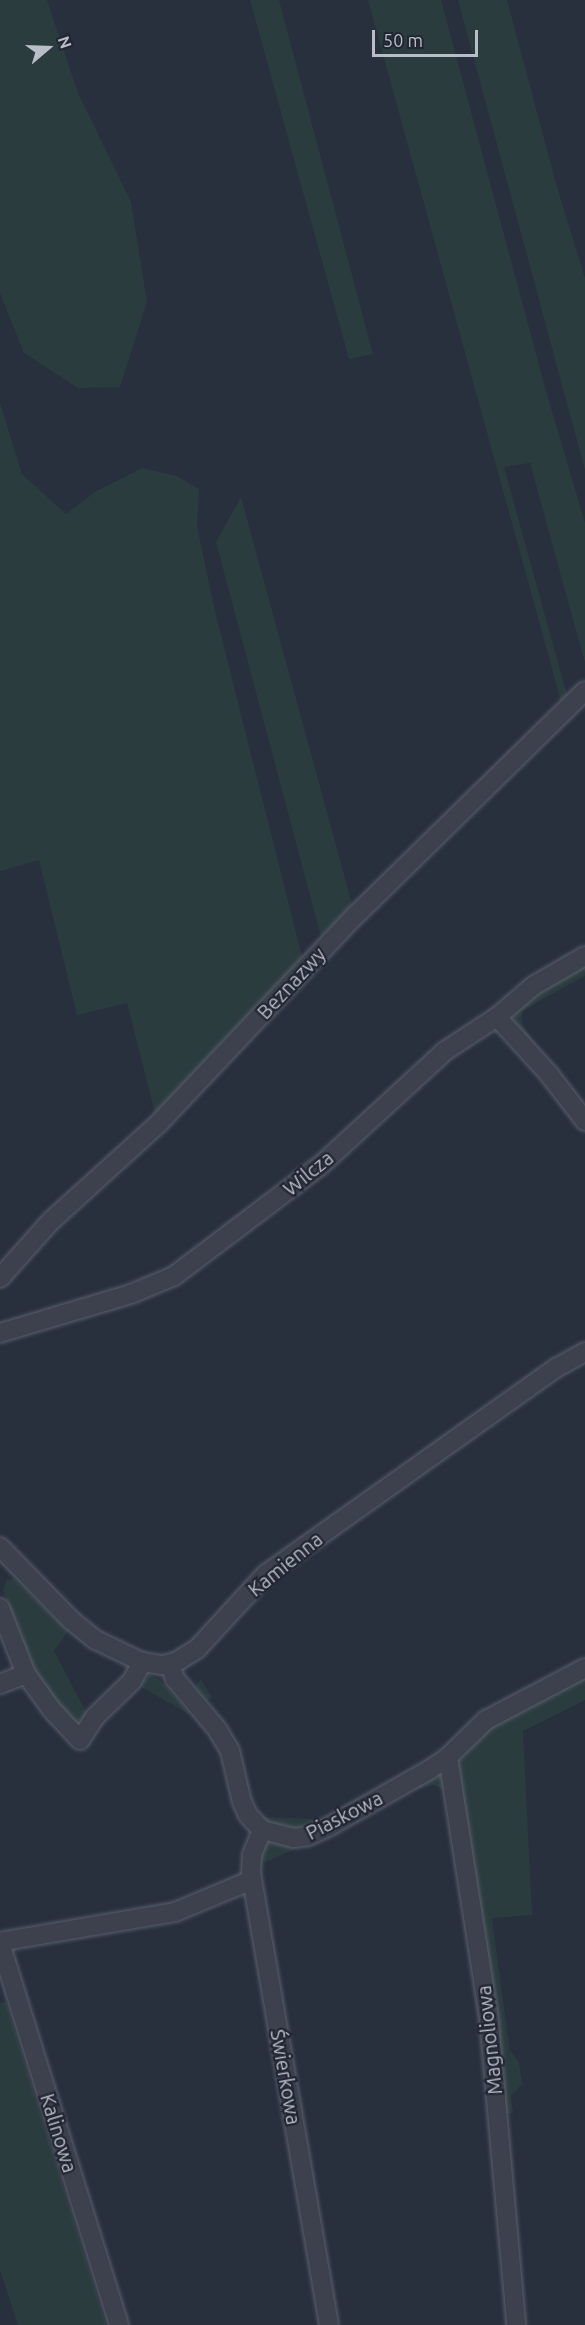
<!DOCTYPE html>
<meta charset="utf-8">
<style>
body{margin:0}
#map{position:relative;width:585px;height:2325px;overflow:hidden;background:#282f3d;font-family:Ubuntu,sans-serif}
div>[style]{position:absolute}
.green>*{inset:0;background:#2b3c3f}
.roads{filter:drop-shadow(0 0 2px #5a5f6b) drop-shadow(0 0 2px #5a5f6b)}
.minor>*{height:18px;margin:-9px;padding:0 9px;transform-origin:9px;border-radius:9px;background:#3c414d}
span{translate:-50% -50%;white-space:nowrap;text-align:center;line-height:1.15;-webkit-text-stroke:4.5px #212632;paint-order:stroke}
.street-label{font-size:20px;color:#b8bdc8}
.north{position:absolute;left:18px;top:18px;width:60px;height:60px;-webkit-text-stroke:4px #212632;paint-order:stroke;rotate:71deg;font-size:16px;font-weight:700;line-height:24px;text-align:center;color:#b8bdc8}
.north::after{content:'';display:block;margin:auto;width:21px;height:27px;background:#b8bdc8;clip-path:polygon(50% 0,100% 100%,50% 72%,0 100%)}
.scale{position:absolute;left:372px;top:30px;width:106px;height:27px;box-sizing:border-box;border:3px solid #b8bdc8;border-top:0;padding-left:8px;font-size:18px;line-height:21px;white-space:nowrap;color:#b8bdc8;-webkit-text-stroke:4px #212632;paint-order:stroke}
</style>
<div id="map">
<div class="green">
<i style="clip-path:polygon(0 0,47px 0,78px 93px,131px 202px,147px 302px,120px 387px,78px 388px,24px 353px,0 293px)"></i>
<i style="clip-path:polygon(250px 0,279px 0,373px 354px,349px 359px)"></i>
<i style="clip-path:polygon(368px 0,441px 0,546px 391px,585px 523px,585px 663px,530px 463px,504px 467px,568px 699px,562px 705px)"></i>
<i style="clip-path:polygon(458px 0,507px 0,557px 187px,585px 278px,585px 470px)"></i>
<i style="clip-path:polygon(0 403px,22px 474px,66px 514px,95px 492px,142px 468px,177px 476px,199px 489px,197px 525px,213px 603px,302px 957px,155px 1113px,127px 1003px,77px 1015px,39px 860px,0 871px)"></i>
<i style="clip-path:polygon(241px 497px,352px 904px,321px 937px,216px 542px)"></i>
<i style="clip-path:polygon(585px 960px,585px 976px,522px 1011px,522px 1024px,537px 1047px,513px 1022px,517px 1004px)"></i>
<i style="clip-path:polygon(14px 1578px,68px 1631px,54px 1651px,87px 1714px,75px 1724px,34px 1677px,3px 1590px,7px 1580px)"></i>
<i style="clip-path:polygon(149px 1675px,159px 1679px,192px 1716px,138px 1685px)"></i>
<i style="clip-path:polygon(585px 1676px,585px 1700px,523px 1731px,532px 1915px,492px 1918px,510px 2051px,519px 2062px,522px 2084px,511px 2096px,513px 2113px,505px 2113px,458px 1760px,507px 1711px)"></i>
<i style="clip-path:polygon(201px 1680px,212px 1697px,207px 1701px,196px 1687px,196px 1684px)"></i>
<i style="clip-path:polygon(440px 1774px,448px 1778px,447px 1791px,433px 1785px,407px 1791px)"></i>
<i style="clip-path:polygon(263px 1817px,315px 1819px,312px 1823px,295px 1829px,269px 1823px)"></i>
<i style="clip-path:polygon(272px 1841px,304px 1845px,256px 1866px,262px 1850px,267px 1842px)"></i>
<i style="clip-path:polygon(6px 2002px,106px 2325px,18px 2325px,0 2270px,0 2003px)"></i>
</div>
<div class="roads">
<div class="minor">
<i style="left:497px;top:1017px;width:76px;rotate:47.7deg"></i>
<i style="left:548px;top:1073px;width:61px;rotate:52.4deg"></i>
<i style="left:0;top:1278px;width:76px;rotate:-48.2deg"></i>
<i style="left:51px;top:1221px;width:146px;rotate:-42.2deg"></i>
<i style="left:159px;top:1123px;width:286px;rotate:-46.6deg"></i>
<i style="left:356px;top:915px;width:320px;rotate:-44.4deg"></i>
<i style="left:0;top:1333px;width:137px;rotate:-16.6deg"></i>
<i style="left:131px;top:1294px;width:47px;rotate:-22.7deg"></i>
<i style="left:174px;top:1276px;width:184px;rotate:-37.1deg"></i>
<i style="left:321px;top:1165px;width:168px;rotate:-42.6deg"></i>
<i style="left:445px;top:1051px;width:62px;rotate:-33.2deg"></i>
<i style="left:497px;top:1017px;width:48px;rotate:-40.7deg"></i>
<i style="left:533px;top:986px;width:60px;rotate:-30deg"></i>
<i style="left:0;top:1547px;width:102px;rotate:45.8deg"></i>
<i style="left:71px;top:1620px;width:32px;rotate:39deg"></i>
<i style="left:96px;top:1640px;width:51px;rotate:25.6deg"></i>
<i style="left:142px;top:1662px;width:20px;rotate:9deg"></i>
<i style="left:162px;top:1665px;width:14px;rotate:-12deg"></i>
<i style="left:176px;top:1662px;width:25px;rotate:-32deg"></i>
<i style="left:197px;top:1649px;width:102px;rotate:-47.4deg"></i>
<i style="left:266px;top:1574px;width:356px;rotate:-35.4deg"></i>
<i style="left:556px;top:1368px;width:33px;rotate:-29deg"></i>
<i style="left:0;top:1608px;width:71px;rotate:68.5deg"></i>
<i style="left:170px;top:1664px;width:16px;rotate:72deg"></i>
<i style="left:175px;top:1679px;width:65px;rotate:50deg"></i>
<i style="left:217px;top:1729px;width:26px;rotate:59deg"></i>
<i style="left:230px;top:1751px;width:52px;rotate:76.8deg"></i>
<i style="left:242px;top:1802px;width:14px;rotate:65deg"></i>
<i style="left:248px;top:1815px;width:21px;rotate:47deg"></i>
<i style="left:262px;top:1830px;width:33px;rotate:14deg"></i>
<i style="left:294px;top:1838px;width:14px;rotate:-8deg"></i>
<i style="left:308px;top:1836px;width:24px;rotate:-24deg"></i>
<i style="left:330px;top:1826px;width:114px;rotate:-29.5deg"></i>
<i style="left:429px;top:1770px;width:23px;rotate:-34deg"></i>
<i style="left:448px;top:1757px;width:53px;rotate:-44.2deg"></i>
<i style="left:486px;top:1720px;width:112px;rotate:-27.7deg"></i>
<i style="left:0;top:1684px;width:28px;rotate:-21deg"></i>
<i style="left:26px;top:1674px;width:44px;rotate:54.2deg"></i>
<i style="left:52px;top:1710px;width:41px;rotate:47deg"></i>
<i style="left:80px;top:1740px;width:27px;rotate:-57deg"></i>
<i style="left:95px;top:1717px;width:52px;rotate:-44.2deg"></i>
<i style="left:132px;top:1681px;width:21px;rotate:-62deg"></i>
<i style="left:448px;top:1757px;width:266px;rotate:81.1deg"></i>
<i style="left:489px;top:2020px;width:306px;rotate:84.9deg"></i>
<i style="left:262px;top:1830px;width:27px;rotate:112deg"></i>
<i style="left:252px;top:1855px;width:18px;rotate:93deg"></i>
<i style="left:251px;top:1873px;width:459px;rotate:80.2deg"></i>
<i style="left:119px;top:2325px;width:393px;rotate:-107.3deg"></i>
<i style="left:2px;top:1950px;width:6px;rotate:-81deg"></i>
<i style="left:3px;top:1944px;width:4px;rotate:-56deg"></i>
<i style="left:5px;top:1941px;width:172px;rotate:-9.7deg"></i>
<i style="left:175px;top:1912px;width:83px;rotate:-22.6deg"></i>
</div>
</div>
<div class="street-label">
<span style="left:291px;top:983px;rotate:-47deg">Beznazwy</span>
<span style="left:308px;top:1173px;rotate:-39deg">Wilcza</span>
<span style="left:285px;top:1564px;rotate:-39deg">Kamienna</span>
<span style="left:344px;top:1815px;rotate:-27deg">Piaskowa</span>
<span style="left:489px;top:2040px;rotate:-96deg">Magnoliowa</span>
<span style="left:286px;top:2077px;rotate:80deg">Świerkowa</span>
<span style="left:59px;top:2133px;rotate:73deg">Kalinowa</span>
</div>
<div class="north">N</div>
<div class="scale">50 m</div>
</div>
